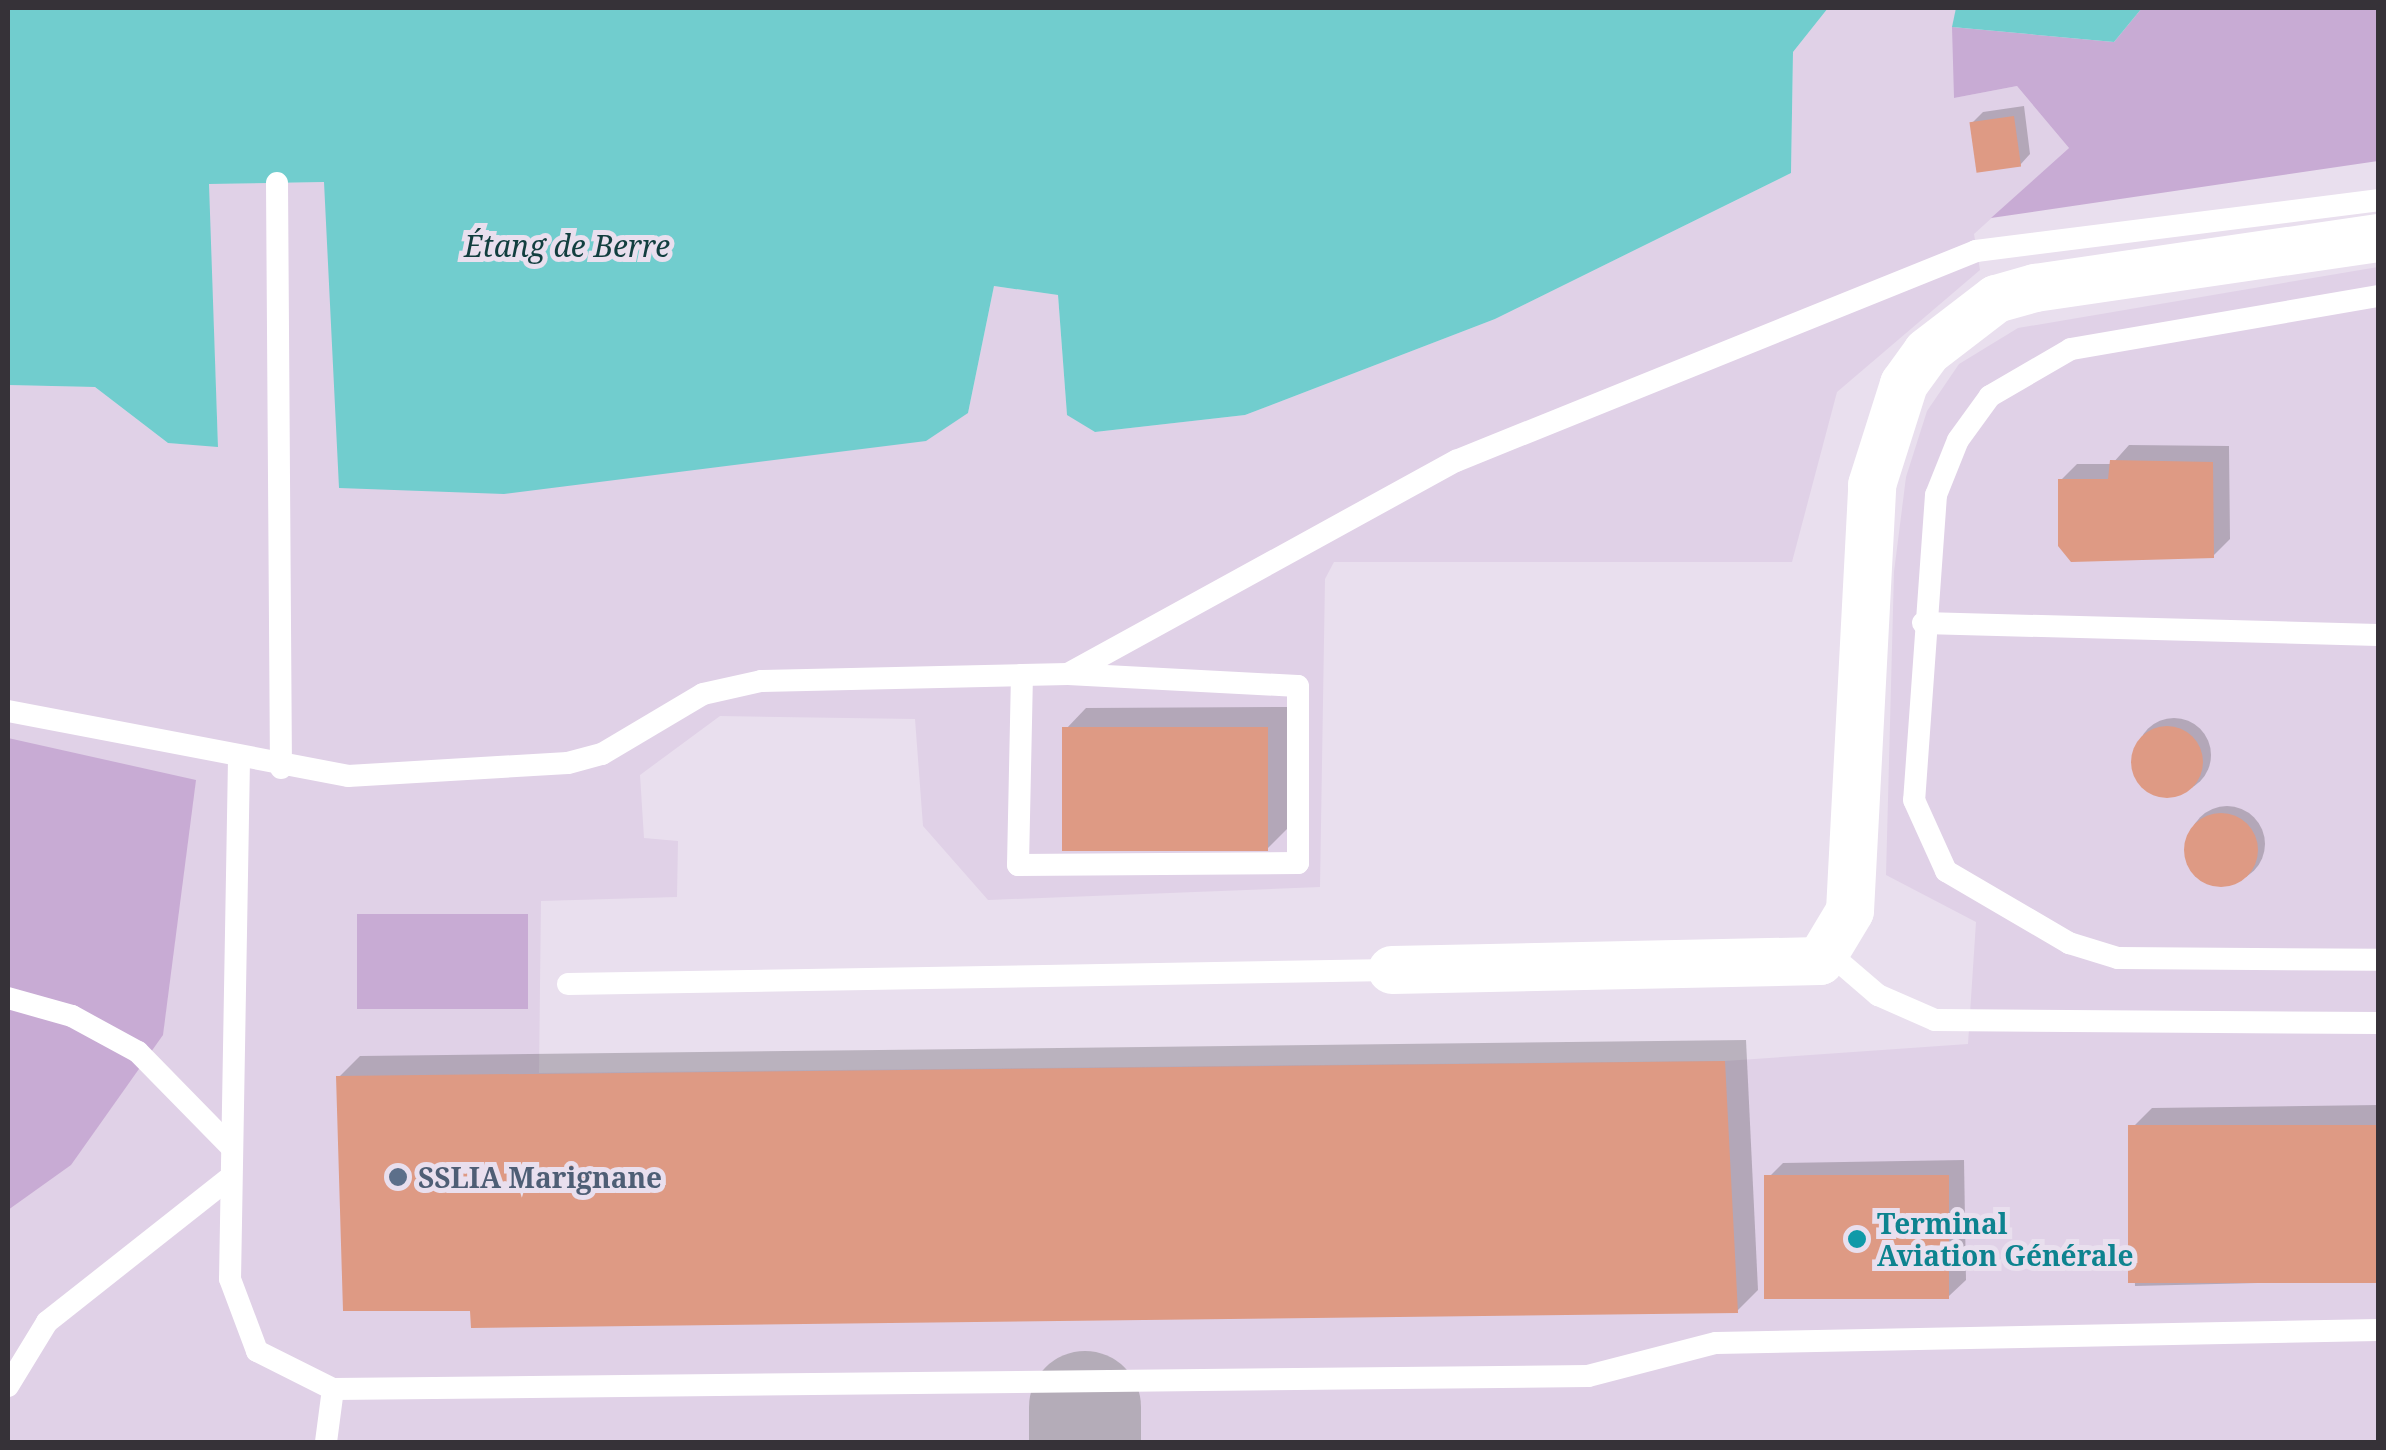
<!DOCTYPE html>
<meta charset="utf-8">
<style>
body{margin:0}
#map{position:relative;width:2386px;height:1450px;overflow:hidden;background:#e9dfee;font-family:"Noto Serif",serif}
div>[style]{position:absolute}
.built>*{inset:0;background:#e0d1e7}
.green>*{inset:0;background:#c8abd4;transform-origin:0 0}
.water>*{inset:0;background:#71cdce}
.shadow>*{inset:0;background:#0003}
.round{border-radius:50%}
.taxiway>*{height:112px;margin:-56px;padding:0 56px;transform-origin:56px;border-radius:56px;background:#b4acb8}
.building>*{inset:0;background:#de9a84;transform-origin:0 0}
.service>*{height:22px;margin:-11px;padding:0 11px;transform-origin:11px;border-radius:11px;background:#fff}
.minor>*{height:48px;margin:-24px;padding:0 24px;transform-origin:24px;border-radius:24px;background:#fff}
.dots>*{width:28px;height:28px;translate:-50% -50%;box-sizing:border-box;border:5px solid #e9dfee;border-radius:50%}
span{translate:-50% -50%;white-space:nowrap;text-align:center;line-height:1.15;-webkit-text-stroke:10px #e9dfee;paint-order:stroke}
.service-label{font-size:28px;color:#4e5e75;font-weight:700}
.left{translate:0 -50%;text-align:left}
.culture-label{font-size:28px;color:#0d838f;font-weight:700}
.water-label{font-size:30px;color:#123e3f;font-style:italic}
.frame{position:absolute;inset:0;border:10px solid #363238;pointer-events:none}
</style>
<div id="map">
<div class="built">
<i style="clip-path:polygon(1828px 8px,1956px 8px,1954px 98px,2017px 86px,2069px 148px,1974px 234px,1980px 270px,1837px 392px,1792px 562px,1334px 562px,1325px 579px,1320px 887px,988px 900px,923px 826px,915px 719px,720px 716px,640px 775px,644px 838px,678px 841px,677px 897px,541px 901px,539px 1073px,1725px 1061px,1968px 1044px,1976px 922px,1886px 875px,1894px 572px,1906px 477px,1927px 411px,1959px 364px,2018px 328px,2378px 267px,2378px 1442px,8px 1442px,8px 385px,95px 387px,168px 443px,218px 446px,208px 184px,325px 182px,340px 488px,968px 413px,994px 286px,1058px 295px,1067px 414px,1095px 432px,1245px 415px,1495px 319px,1791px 173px,1793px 52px)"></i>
</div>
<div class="green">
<i style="clip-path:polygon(2142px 8px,2378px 8px,2378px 161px,1991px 218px,2069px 148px,2017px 86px,1954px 98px,1952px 27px,2114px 42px)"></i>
<i style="clip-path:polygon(8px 738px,196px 780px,163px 1035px,71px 1165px,8px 1210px)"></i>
<i style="left:357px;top:914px;width:171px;height:95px"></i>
</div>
<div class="water">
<i style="clip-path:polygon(8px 8px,1828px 8px,1793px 52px,1791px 173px,1495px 319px,1245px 415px,1095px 432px,1067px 415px,1058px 295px,994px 286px,968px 413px,926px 441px,504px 494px,339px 488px,324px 182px,209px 184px,218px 447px,168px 443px,95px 387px,8px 385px)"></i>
<i style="clip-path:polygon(1956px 8px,2142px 8px,2114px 42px,1952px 27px)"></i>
</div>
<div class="shadow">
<i style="clip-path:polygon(2024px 106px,2030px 154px,2020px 165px,1972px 123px,1983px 112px)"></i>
<i style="clip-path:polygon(2129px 445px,2229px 446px,2230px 539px,2213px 556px,2061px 480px,2077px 464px,2112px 464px)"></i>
<i style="clip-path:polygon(1289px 707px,1289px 827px,1268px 848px,1065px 730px,1086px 708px)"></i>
<i class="round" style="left:2137px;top:718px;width:74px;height:74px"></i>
<i class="round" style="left:2189px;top:806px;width:76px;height:76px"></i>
<i style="clip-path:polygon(1746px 1040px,1758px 1290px,1737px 1311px,472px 1309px,339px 1077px,360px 1056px)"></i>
<i style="clip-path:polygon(2378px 1105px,2378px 1280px,2135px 1286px,2131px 1129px,2152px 1108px)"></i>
<i style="clip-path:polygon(1964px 1160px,1966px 1280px,1949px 1296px,1766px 1180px,1783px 1163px)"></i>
</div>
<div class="taxiway">
<i style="left:1085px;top:1407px;width:35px;rotate:90deg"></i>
</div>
<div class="building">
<i style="left:2014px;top:116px;width:51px;height:45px;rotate:82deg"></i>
<i style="clip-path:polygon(2110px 460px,2213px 462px,2214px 558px,2071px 562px,2058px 546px,2058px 479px,2108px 479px)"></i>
<i class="round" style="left:2131px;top:726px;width:72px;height:72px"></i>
<i style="left:1268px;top:727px;width:124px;height:206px;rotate:90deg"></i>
<i class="round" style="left:2184px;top:813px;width:74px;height:74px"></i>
<i style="clip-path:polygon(1725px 1061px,1738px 1313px,471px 1328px,470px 1311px,343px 1311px,336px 1076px)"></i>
<i style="left:2378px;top:1125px;width:158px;height:250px;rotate:90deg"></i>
<i style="left:1949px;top:1175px;width:124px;height:185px;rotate:90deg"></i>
</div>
<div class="service">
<i style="left:277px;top:183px;width:585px;rotate:89.61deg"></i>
<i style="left:2378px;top:296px;width:312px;rotate:170.2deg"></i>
<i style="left:2071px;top:349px;width:94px;rotate:149.9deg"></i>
<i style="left:1990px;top:396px;width:54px;rotate:126deg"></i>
<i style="left:1958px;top:440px;width:59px;rotate:111.8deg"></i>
<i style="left:1936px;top:495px;width:306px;rotate:94.1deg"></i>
<i style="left:1914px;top:800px;width:78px;rotate:65.7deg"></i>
<i style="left:1946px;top:871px;width:143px;rotate:30.3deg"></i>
<i style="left:2069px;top:943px;width:51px;rotate:17deg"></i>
<i style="left:2118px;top:958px;width:260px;rotate:0.4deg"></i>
<i style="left:1923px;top:623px;width:455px;rotate:1.5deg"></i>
<i style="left:1068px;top:674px;width:443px;rotate:-28.8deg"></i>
<i style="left:1456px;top:461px;width:561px;rotate:-21.99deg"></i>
<i style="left:1976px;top:251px;width:405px;rotate:-7.2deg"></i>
<i style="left:8px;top:711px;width:346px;rotate:10.8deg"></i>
<i style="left:348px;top:776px;width:220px;rotate:-3.4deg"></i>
<i style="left:568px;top:763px;width:35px;rotate:-15deg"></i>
<i style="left:602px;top:754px;width:117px;rotate:-30.7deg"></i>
<i style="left:703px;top:694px;width:59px;rotate:-12.6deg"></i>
<i style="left:761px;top:681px;width:261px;rotate:-1.3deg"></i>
<i style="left:1022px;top:675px;width:46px;rotate:-1.2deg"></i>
<i style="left:1068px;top:674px;width:230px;rotate:3deg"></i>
<i style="left:1298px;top:686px;width:177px;rotate:90deg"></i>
<i style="left:1298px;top:863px;width:280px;rotate:179.6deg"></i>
<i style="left:1018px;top:865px;width:190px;rotate:-88.8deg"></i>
<i style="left:239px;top:759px;width:520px;rotate:90.99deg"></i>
<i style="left:230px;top:1279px;width:77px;rotate:69.4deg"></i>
<i style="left:257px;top:1351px;width:85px;rotate:26.6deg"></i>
<i style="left:333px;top:1389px;width:1255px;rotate:-0.59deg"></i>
<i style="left:1588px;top:1376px;width:132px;rotate:-14.5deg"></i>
<i style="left:1716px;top:1343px;width:662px;rotate:-1.12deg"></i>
<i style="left:1829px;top:953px;width:65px;rotate:40.6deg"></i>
<i style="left:1878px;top:995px;width:62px;rotate:23.7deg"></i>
<i style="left:1935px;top:1020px;width:443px;rotate:0.4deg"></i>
<i style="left:568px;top:984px;width:824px;rotate:-0.97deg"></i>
<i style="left:8px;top:998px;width:66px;rotate:15.7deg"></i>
<i style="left:72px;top:1016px;width:75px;rotate:28.6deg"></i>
<i style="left:138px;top:1052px;width:130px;rotate:45.6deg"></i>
<i style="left:8px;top:1386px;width:75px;rotate:-58.6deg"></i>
<i style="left:47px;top:1322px;width:229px;rotate:-38.3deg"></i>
<i style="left:326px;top:1442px;width:53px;rotate:-82.5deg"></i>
</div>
<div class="minor">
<i style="left:1392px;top:970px;width:428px;rotate:-1.2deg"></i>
<i style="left:1820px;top:961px;width:58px;rotate:-59deg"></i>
<i style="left:1850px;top:911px;width:427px;rotate:-87deg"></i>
<i style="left:1872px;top:485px;width:106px;rotate:-72.4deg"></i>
<i style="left:1904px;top:384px;width:39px;rotate:-54deg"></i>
<i style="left:1927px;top:352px;width:87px;rotate:-37.5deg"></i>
<i style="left:1996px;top:299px;width:41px;rotate:-15.8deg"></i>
<i style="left:2035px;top:288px;width:347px;rotate:-8.3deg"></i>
</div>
<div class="dots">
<i style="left:398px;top:1177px;background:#5c6f8a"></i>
<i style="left:1857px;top:1239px;background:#0f9aa8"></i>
</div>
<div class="service-label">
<span class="left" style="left:418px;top:1177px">SSLIA Marignane</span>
</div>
<div class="culture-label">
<span class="left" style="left:1877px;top:1239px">Terminal<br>Aviation Générale</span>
</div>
<div class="water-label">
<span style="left:567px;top:246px">Étang de Berre</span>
</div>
<div class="frame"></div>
</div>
